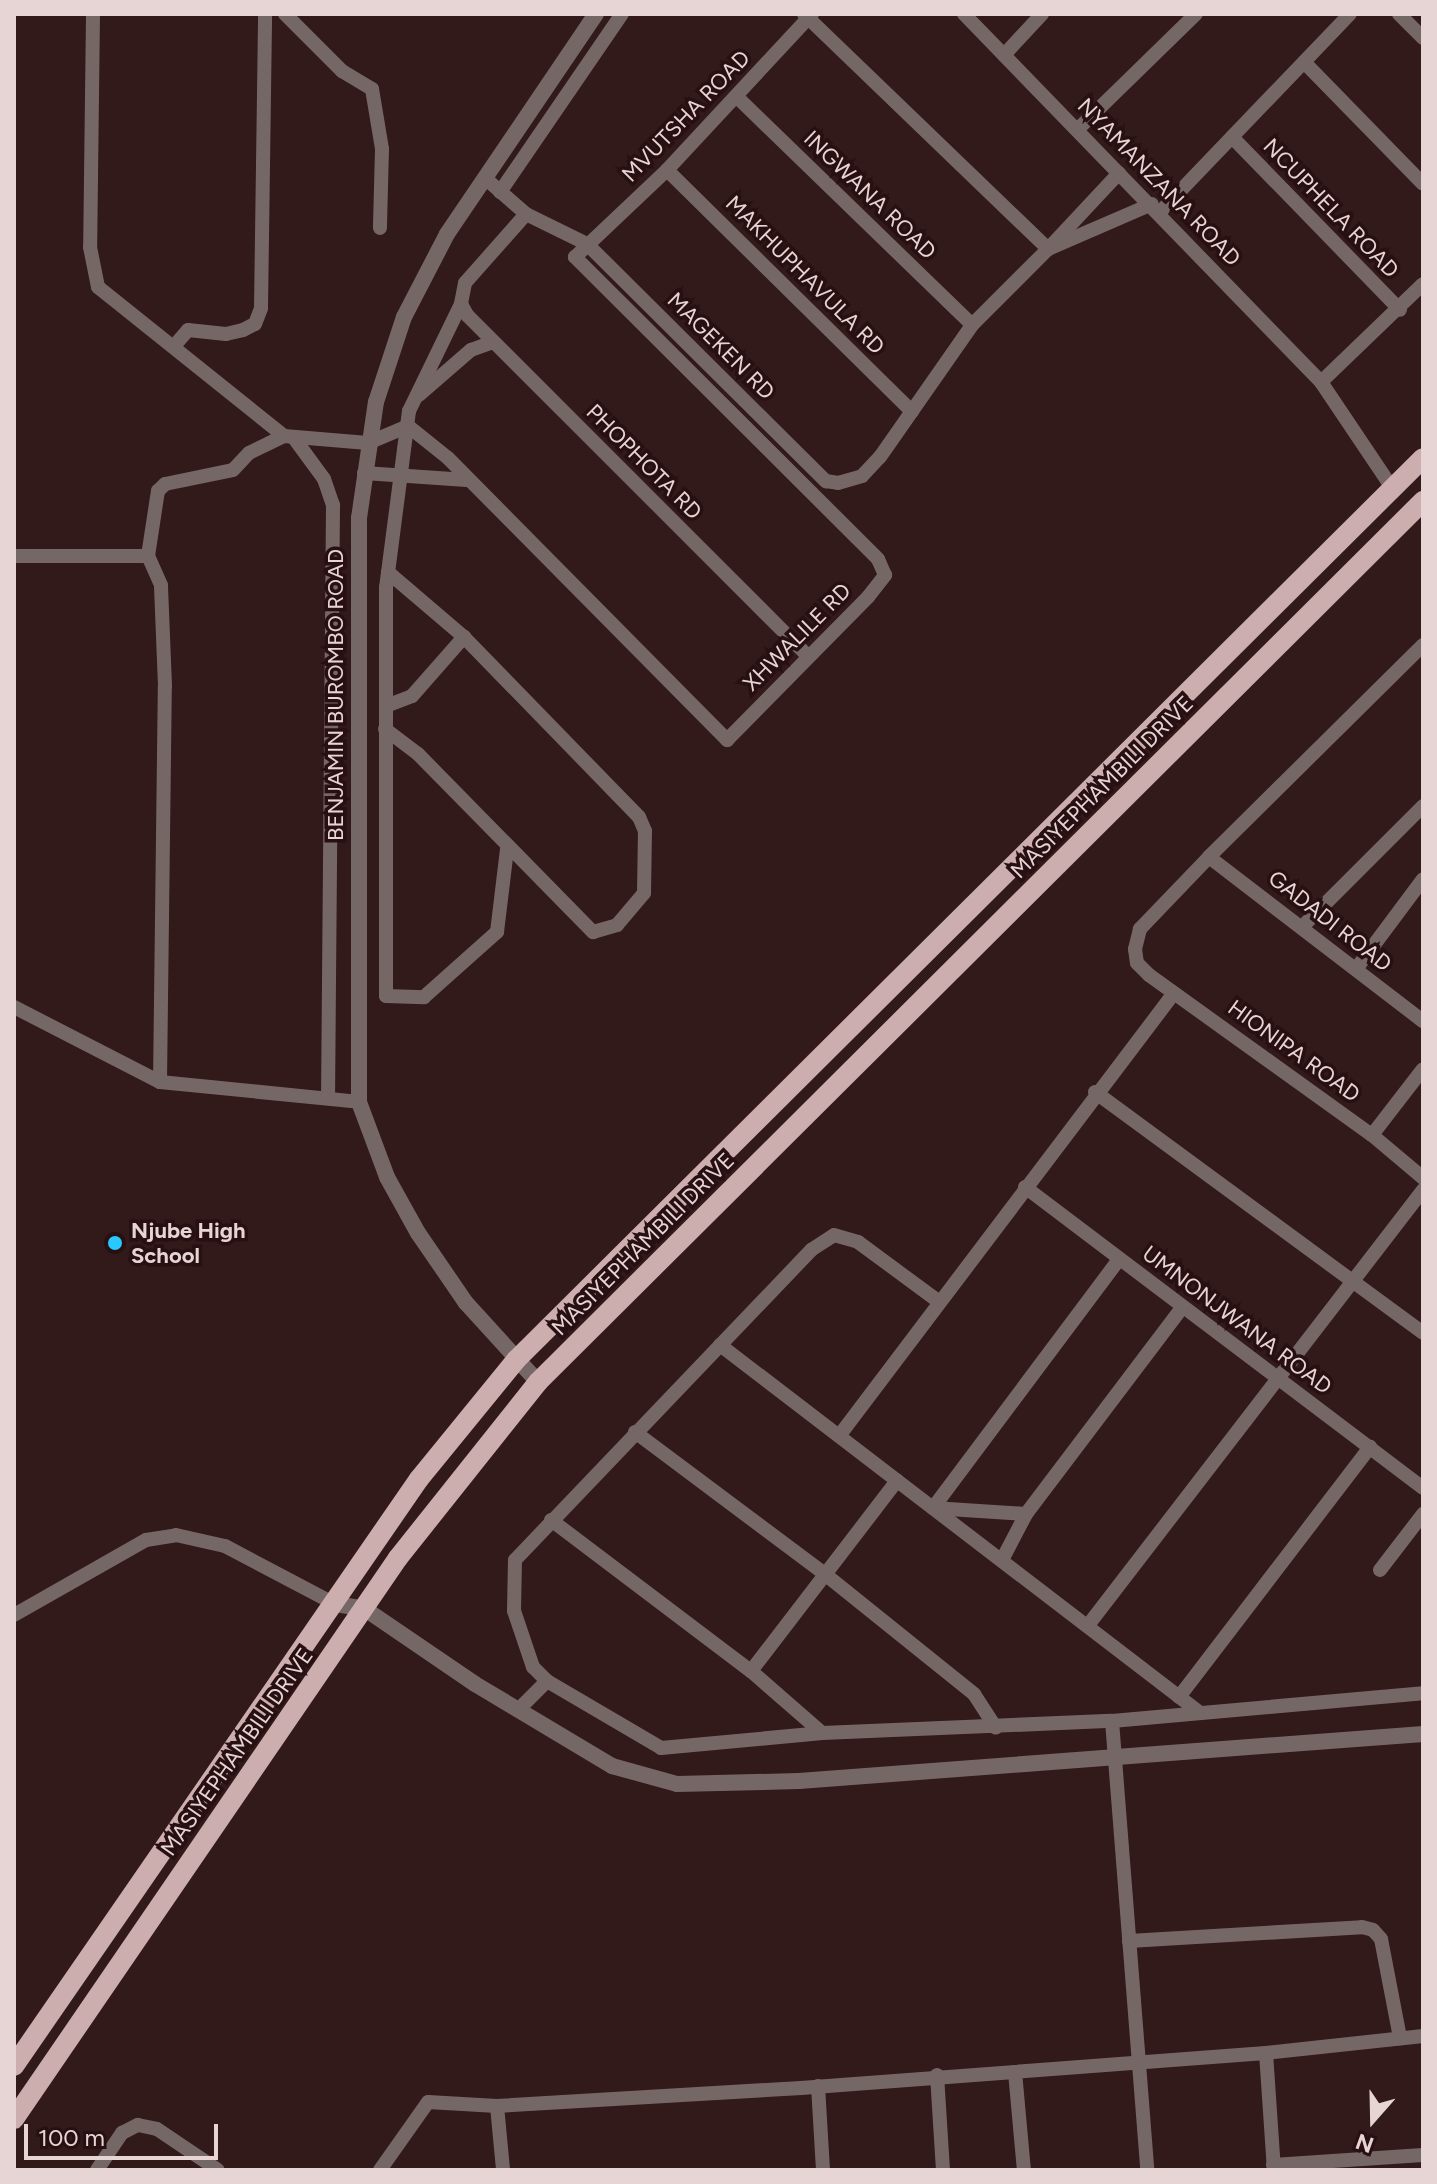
<!DOCTYPE html>
<style>
body{margin:0}
#map{position:relative;width:1437px;height:2184px;overflow:hidden;background:#32191a;font-family:Figtree,sans-serif}
div>[style]{position:absolute}
.minor>*{height:14px;margin:-7px;padding:0 7px;transform-origin:7px;border-radius:7px;background:#766767}
.tertiary>*{height:16px;margin:-8px;padding:0 8px;transform-origin:8px;border-radius:8px;background:#766767}
.primary>*{height:20px;margin:-10px;padding:0 10px;transform-origin:10px;border-radius:10px;background:#ccaeae}
.dots>*{width:22px;height:22px;translate:-50% -50%;box-sizing:border-box;border:4px solid #280f11;border-radius:50%}
span{translate:-50% -50%;white-space:nowrap;text-align:center;line-height:1.15;-webkit-text-stroke:7px #280f11;paint-order:stroke}
.street-label{font-size:22px;color:#e7d5d5}
.poi-label{font-size:22px;color:#e7d5d5;font-weight:700}
.left{translate:0 -50%;text-align:left}
.frame{position:absolute;inset:0;border:16px solid #e7d5d5;pointer-events:none}
.north{position:absolute;left:1333px;top:2080px;width:80px;height:80px;-webkit-text-stroke:6px #280f11;paint-order:stroke;rotate:200deg;font-size:22px;font-weight:700;line-height:32px;text-align:center;color:#e7d5d5}
.north::after{content:'';display:block;margin:auto;width:28px;height:36px;background:#e7d5d5;clip-path:polygon(50% 0,100% 100%,50% 72%,0 100%)}
.scale{position:absolute;left:24px;top:2124px;width:194px;height:36px;box-sizing:border-box;border:4px solid #e7d5d5;border-top:0;padding-left:10px;font-size:24px;line-height:28px;white-space:nowrap;color:#e7d5d5;-webkit-text-stroke:6px #280f11;paint-order:stroke}
</style>
<div id="map">
<div class="minor">
<i style="left:93px;top:14px;width:233px;rotate:90.7deg"></i>
<i style="left:90px;top:247px;width:41px;rotate:78.7deg"></i>
<i style="left:98px;top:287px;width:238px;rotate:38.7deg"></i>
<i style="left:284px;top:436px;width:84px;rotate:4.8deg"></i>
<i style="left:368px;top:443px;width:43px;rotate:-23deg"></i>
<i style="left:285px;top:14px;width:81px;rotate:45deg"></i>
<i style="left:342px;top:71px;width:35px;rotate:31deg"></i>
<i style="left:372px;top:89px;width:61px;rotate:80.5deg"></i>
<i style="left:382px;top:149px;width:79px;rotate:91.5deg"></i>
<i style="left:804px;top:14px;width:339px;rotate:43.9deg"></i>
<i style="left:1048px;top:249px;width:104px;rotate:-46.9deg"></i>
<i style="left:964px;top:14px;width:513px;rotate:45.87deg"></i>
<i style="left:1321px;top:382px;width:129px;rotate:56.1deg"></i>
<i style="left:1399px;top:14px;width:34px;rotate:45deg"></i>
<i style="left:1004px;top:55px;width:56px;rotate:-47.2deg"></i>
<i style="left:1304px;top:62px;width:170px;rotate:45.7deg"></i>
<i style="left:737px;top:97px;width:327px;rotate:44.1deg"></i>
<i style="left:1078px;top:129px;width:165px;rotate:-44.3deg"></i>
<i style="left:1232px;top:137px;width:241px;rotate:45.8deg"></i>
<i style="left:667px;top:170px;width:344px;rotate:44.6deg"></i>
<i style="left:485px;top:178px;width:55px;rotate:41.3deg"></i>
<i style="left:526px;top:214px;width:68px;rotate:26.2deg"></i>
<i style="left:587px;top:244px;width:337px;rotate:44.8deg"></i>
<i style="left:826px;top:481px;width:12px;rotate:9deg"></i>
<i style="left:838px;top:483px;width:25px;rotate:-16deg"></i>
<i style="left:862px;top:476px;width:26px;rotate:-47deg"></i>
<i style="left:880px;top:457px;width:161px;rotate:-55.1deg"></i>
<i style="left:972px;top:325px;width:107px;rotate:-45deg"></i>
<i style="left:1048px;top:249px;width:113px;rotate:-23.4deg"></i>
<i style="left:500px;top:192px;width:216px;rotate:-55.6deg"></i>
<i style="left:1160px;top:212px;width:274px;rotate:-46.2deg"></i>
<i style="left:526px;top:214px;width:92px;rotate:131.5deg"></i>
<i style="left:465px;top:283px;width:21px;rotate:101deg"></i>
<i style="left:461px;top:304px;width:13px;rotate:61deg"></i>
<i style="left:467px;top:315px;width:482px;rotate:45deg"></i>
<i style="left:461px;top:304px;width:119px;rotate:115.9deg"></i>
<i style="left:409px;top:411px;width:177px;rotate:97.4deg"></i>
<i style="left:386px;top:587px;width:409px;rotate:90deg"></i>
<i style="left:386px;top:996px;width:38px;rotate:2deg"></i>
<i style="left:424px;top:997px;width:98px;rotate:-41.7deg"></i>
<i style="left:497px;top:932px;width:84px;rotate:-83.1deg"></i>
<i style="left:175px;top:345px;width:20px;rotate:-49deg"></i>
<i style="left:188px;top:330px;width:38px;rotate:6deg"></i>
<i style="left:226px;top:334px;width:17px;rotate:-13deg"></i>
<i style="left:243px;top:330px;width:13px;rotate:-27deg"></i>
<i style="left:255px;top:324px;width:17px;rotate:-69deg"></i>
<i style="left:261px;top:308px;width:294px;rotate:-89.2deg"></i>
<i style="left:1321px;top:382px;width:141px;rotate:-43.9deg"></i>
<i style="left:419px;top:395px;width:69px;rotate:-40.9deg"></i>
<i style="left:471px;top:350px;width:23px;rotate:-20deg"></i>
<i style="left:408px;top:426px;width:51px;rotate:38.7deg"></i>
<i style="left:448px;top:458px;width:397px;rotate:45.3deg"></i>
<i style="left:727px;top:740px;width:201px;rotate:-45.4deg"></i>
<i style="left:868px;top:597px;width:28px;rotate:-52deg"></i>
<i style="left:885px;top:575px;width:17px;rotate:-114deg"></i>
<i style="left:878px;top:559px;width:428px;rotate:-135.1deg"></i>
<i style="left:575px;top:257px;width:127px;rotate:-43.4deg"></i>
<i style="left:667px;top:170px;width:213px;rotate:-47.1deg"></i>
<i style="left:294px;top:438px;width:51px;rotate:53.8deg"></i>
<i style="left:324px;top:479px;width:28px;rotate:71deg"></i>
<i style="left:333px;top:505px;width:593px;rotate:90.48deg"></i>
<i style="left:364px;top:473px;width:103px;rotate:3.9deg"></i>
<i style="left:14px;top:556px;width:134px"></i>
<i style="left:1423px;top:645px;width:301px;rotate:135.3deg"></i>
<i style="left:1209px;top:857px;width:100px;rotate:133.8deg"></i>
<i style="left:1140px;top:929px;width:21px;rotate:104deg"></i>
<i style="left:1135px;top:949px;width:14px;rotate:82deg"></i>
<i style="left:1137px;top:963px;width:17px;rotate:45deg"></i>
<i style="left:1149px;top:975px;width:274px;rotate:35.7deg"></i>
<i style="left:1372px;top:1135px;width:67px;rotate:40.1deg"></i>
<i style="left:386px;top:706px;width:28px;rotate:-21deg"></i>
<i style="left:412px;top:696px;width:79px;rotate:-48.6deg"></i>
<i style="left:385px;top:729px;width:41px;rotate:37.1deg"></i>
<i style="left:418px;top:754px;width:250px;rotate:45.5deg"></i>
<i style="left:593px;top:932px;width:25px;rotate:-16deg"></i>
<i style="left:617px;top:925px;width:42px;rotate:-49.8deg"></i>
<i style="left:644px;top:893px;width:62px;rotate:-89.1deg"></i>
<i style="left:645px;top:831px;width:15px;rotate:-113deg"></i>
<i style="left:639px;top:817px;width:251px;rotate:-134.2deg"></i>
<i style="left:464px;top:637px;width:100px;rotate:-139.5deg"></i>
<i style="left:1209px;top:857px;width:270px;rotate:37.5deg"></i>
<i style="left:1302px;top:927px;width:171px;rotate:-45deg"></i>
<i style="left:1356px;top:969px;width:112px;rotate:-53.3deg"></i>
<i style="left:14px;top:1007px;width:164px;rotate:27.2deg"></i>
<i style="left:160px;top:1082px;width:200px;rotate:5.7deg"></i>
<i style="left:160px;top:1082px;width:396px;rotate:-89.3deg"></i>
<i style="left:165px;top:686px;width:101px;rotate:-92.3deg"></i>
<i style="left:161px;top:585px;width:32px;rotate:-114deg"></i>
<i style="left:148px;top:556px;width:66px;rotate:-81.3deg"></i>
<i style="left:158px;top:491px;width:10px;rotate:-45deg"></i>
<i style="left:165px;top:484px;width:69px;rotate:-11.6deg"></i>
<i style="left:233px;top:470px;width:23px;rotate:-47deg"></i>
<i style="left:249px;top:453px;width:39px;rotate:-26deg"></i>
<i style="left:1095px;top:1092px;width:407px;rotate:36.3deg"></i>
<i style="left:1372px;top:1135px;width:83px;rotate:-52.3deg"></i>
<i style="left:1025px;top:1187px;width:499px;rotate:37.1deg"></i>
<i style="left:720px;top:1345px;width:603px;rotate:37.46deg"></i>
<i style="left:635px;top:1432px;width:239px;rotate:36.8deg"></i>
<i style="left:826px;top:1575px;width:190px;rotate:38.8deg"></i>
<i style="left:974px;top:1694px;width:40px;rotate:57.1deg"></i>
<i style="left:839px;top:1436px;width:555px;rotate:-52.9deg"></i>
<i style="left:933px;top:1508px;width:311px;rotate:-53.2deg"></i>
<i style="left:933px;top:1508px;width:93px;rotate:3.7deg"></i>
<i style="left:551px;top:1520px;width:251px;rotate:37.1deg"></i>
<i style="left:751px;top:1671px;width:94px;rotate:41.1deg"></i>
<i style="left:1002px;top:1560px;width:52px;rotate:-62.4deg"></i>
<i style="left:1026px;top:1514px;width:258px;rotate:-52.9deg"></i>
<i style="left:1380px;top:1570px;width:71px;rotate:-52.5deg"></i>
<i style="left:14px;top:1615px;width:152px;rotate:-29.6deg"></i>
<i style="left:146px;top:1540px;width:30px;rotate:-9deg"></i>
<i style="left:176px;top:1535px;width:50px;rotate:12.7deg"></i>
<i style="left:225px;top:1546px;width:124px;rotate:27.8deg"></i>
<i style="left:1089px;top:1624px;width:548px;rotate:-52.42deg"></i>
<i style="left:751px;top:1671px;width:240px;rotate:-52.5deg"></i>
<i style="left:547px;top:1681px;width:132px;rotate:30.4deg"></i>
<i style="left:661px;top:1748px;width:162px;rotate:-5.3deg"></i>
<i style="left:822px;top:1733px;width:290px;rotate:-2.4deg"></i>
<i style="left:1112px;top:1721px;width:312px;rotate:-5.1deg"></i>
<i style="left:1179px;top:1697px;width:315px;rotate:-52.6deg"></i>
<i style="left:518px;top:1710px;width:41px;rotate:-45deg"></i>
<i style="left:547px;top:1681px;width:20px;rotate:-135deg"></i>
<i style="left:533px;top:1667px;width:59px;rotate:-108.7deg"></i>
<i style="left:514px;top:1611px;width:51px;rotate:-88.9deg"></i>
<i style="left:515px;top:1560px;width:429px;rotate:-46.3deg"></i>
<i style="left:811px;top:1250px;width:27px;rotate:-33deg"></i>
<i style="left:834px;top:1235px;width:25px;rotate:16deg"></i>
<i style="left:858px;top:1242px;width:99px;rotate:36.4deg"></i>
<i style="left:1112px;top:1721px;width:450px;rotate:85.5deg"></i>
<i style="left:1129px;top:1941px;width:233px;rotate:-3.4deg"></i>
<i style="left:1362px;top:1927px;width:11px;rotate:15deg"></i>
<i style="left:1373px;top:1930px;width:12px;rotate:48deg"></i>
<i style="left:1381px;top:1939px;width:101px;rotate:79.1deg"></i>
<i style="left:1266px;top:2053px;width:117px;rotate:86.1deg"></i>
<i style="left:1015px;top:2072px;width:98px;rotate:84.8deg"></i>
<i style="left:937px;top:2075px;width:95px;rotate:86.4deg"></i>
<i style="left:818px;top:2086px;width:84px;rotate:86.6deg"></i>
<i style="left:497px;top:2106px;width:64px;rotate:84.6deg"></i>
<i style="left:1273px;top:2165px;width:150px;rotate:-3.8deg"></i>
<i style="left:97px;top:2170px;width:45px;rotate:-56deg"></i>
<i style="left:122px;top:2133px;width:18px;rotate:-27deg"></i>
<i style="left:138px;top:2125px;width:19px;rotate:12deg"></i>
<i style="left:157px;top:2129px;width:73px;rotate:33.9deg"></i>
<i style="left:380px;top:2170px;width:83px;rotate:-54.8deg"></i>
<i style="left:428px;top:2102px;width:69px;rotate:3.3deg"></i>
<i style="left:497px;top:2106px;width:305px;rotate:-3.4deg"></i>
<i style="left:801px;top:2088px;width:466px;rotate:-4.3deg"></i>
<i style="left:1266px;top:2053px;width:158px;rotate:-6.2deg"></i>
</div>
<div class="tertiary">
<i style="left:538px;top:1382px;width:107px;rotate:-132.3deg"></i>
<i style="left:466px;top:1303px;width:85px;rotate:-124.4deg"></i>
<i style="left:418px;top:1233px;width:64px;rotate:-119deg"></i>
<i style="left:387px;top:1177px;width:80px;rotate:-110.5deg"></i>
<i style="left:359px;top:1102px;width:584px;rotate:-90deg"></i>
<i style="left:359px;top:518px;width:117px;rotate:-81.7deg"></i>
<i style="left:376px;top:402px;width:89px;rotate:-71.8deg"></i>
<i style="left:404px;top:317px;width:93px;rotate:-62.6deg"></i>
<i style="left:447px;top:234px;width:266px;rotate:-55.9deg"></i>
<i style="left:335px;top:1604px;width:30px;rotate:9deg"></i>
<i style="left:365px;top:1609px;width:133px;rotate:34.3deg"></i>
<i style="left:475px;top:1684px;width:160px;rotate:30.9deg"></i>
<i style="left:612px;top:1766px;width:67px;rotate:15.5deg"></i>
<i style="left:677px;top:1784px;width:122px;rotate:-1.4deg"></i>
<i style="left:799px;top:1781px;width:626px;rotate:-4.31deg"></i>
</div>
<div class="primary">
<i style="left:14px;top:2066px;width:713px;rotate:-55.4deg"></i>
<i style="left:419px;top:1479px;width:154px;rotate:-50.8deg"></i>
<i style="left:516px;top:1360px;width:1279px;rotate:-44.84deg"></i>
<i style="left:14px;top:2119px;width:680px;rotate:-55.61deg"></i>
<i style="left:398px;top:1558px;width:225px;rotate:-51.5deg"></i>
<i style="left:538px;top:1382px;width:1249px;rotate:-44.87deg"></i>
</div>
<div class="dots">
<i style="left:115px;top:1243px;background:#29c8ff"></i>
</div>
<div class="street-label">
<span style="left:686px;top:116px;rotate:-46deg">MVUTSHA ROAD</span>
<span style="left:1159px;top:182px;rotate:46deg">NYAMANZANA ROAD</span>
<span style="left:870px;top:195px;rotate:44deg">INGWANA ROAD</span>
<span style="left:1331px;top:208px;rotate:46deg">NCUPHELA ROAD</span>
<span style="left:805px;top:275px;rotate:45deg">MAKHUPHAVULA RD</span>
<span style="left:721px;top:346px;rotate:45deg">MAGEKEN RD</span>
<span style="left:644px;top:462px;rotate:45deg">PHOPHOTA RD</span>
<span style="left:797px;top:637px;rotate:-45deg">XHWALILE RD</span>
<span style="left:336px;top:695px;rotate:-90deg">BENJAMIN BUROMBO ROAD</span>
<span style="left:1102px;top:787px;rotate:-45deg">MASIYEPHAMBILI DRIVE</span>
<span style="left:1330px;top:921px;rotate:38deg">GADADI ROAD</span>
<span style="left:1294px;top:1051px;rotate:36deg">HIONIPA ROAD</span>
<span style="left:643px;top:1244px;rotate:-45deg">MASIYEPHAMBILI DRIVE</span>
<span style="left:1237px;top:1320px;rotate:37deg">UMNONJWANA ROAD</span>
<span style="left:237px;top:1752px;rotate:-55deg">MASIYEPHAMBILI DRIVE</span>
</div>
<div class="poi-label">
<span class="left" style="left:131px;top:1243px">Njube High<br>School</span>
</div>
<div class="frame"></div>
<div class="north">N</div>
<div class="scale">100 m</div>
</div>
